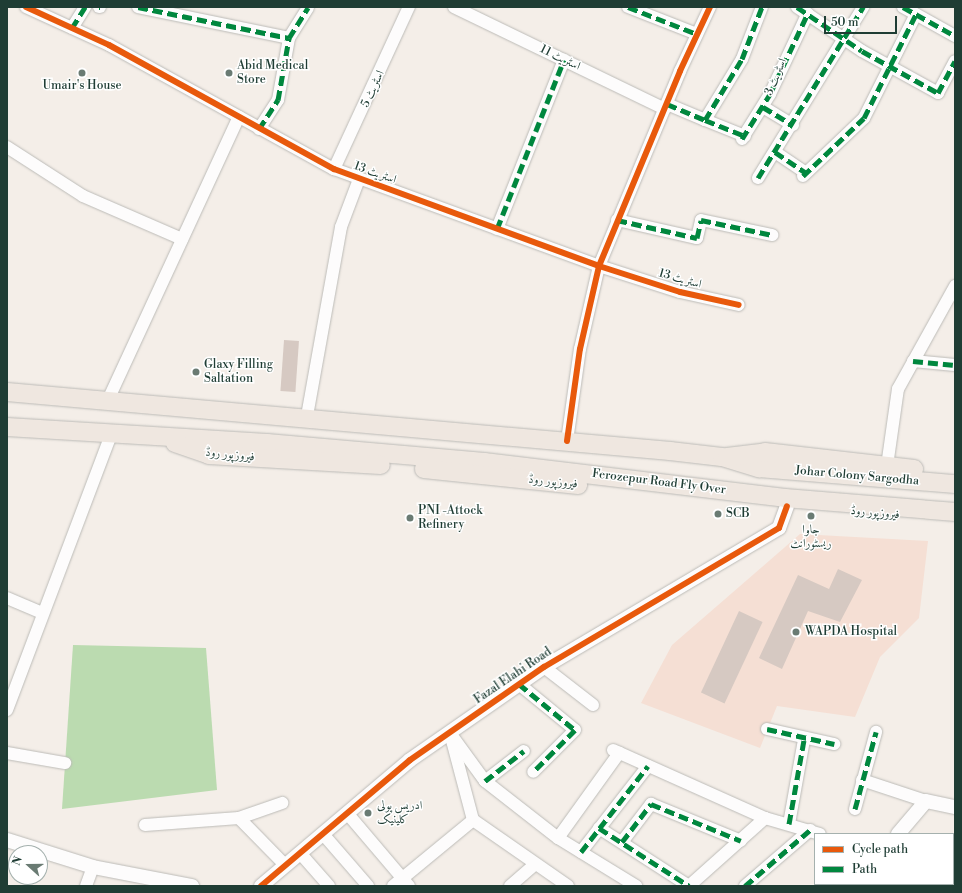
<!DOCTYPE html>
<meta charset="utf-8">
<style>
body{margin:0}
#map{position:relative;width:962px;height:893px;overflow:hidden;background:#f4eee8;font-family:"Libre Bodoni",Amiri,serif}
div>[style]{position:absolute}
.built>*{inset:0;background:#f5dfd4}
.green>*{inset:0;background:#bbdbb0}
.building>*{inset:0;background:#d6c9c2;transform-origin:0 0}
.roads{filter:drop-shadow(0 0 1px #bcbbb7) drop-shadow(0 0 1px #bcbbb7)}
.minor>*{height:12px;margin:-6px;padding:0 6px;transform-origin:6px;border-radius:6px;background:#fdfcfc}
.tertiary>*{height:14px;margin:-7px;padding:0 7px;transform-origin:7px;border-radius:7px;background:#fdfcfc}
.primary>*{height:18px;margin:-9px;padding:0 9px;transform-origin:9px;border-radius:9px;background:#efe7e0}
.quiet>*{height:5px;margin-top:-2.5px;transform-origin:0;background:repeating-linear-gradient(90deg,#00873e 0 10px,transparent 0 15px)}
.cycleway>*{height:6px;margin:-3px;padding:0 3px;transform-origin:3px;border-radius:3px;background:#e8590c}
.dots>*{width:11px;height:11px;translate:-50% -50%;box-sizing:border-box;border:2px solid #fff;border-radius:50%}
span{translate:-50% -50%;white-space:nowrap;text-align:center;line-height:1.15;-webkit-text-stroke:3px #fff;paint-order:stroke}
.street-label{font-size:12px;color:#1f3d34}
.poi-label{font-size:12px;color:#1f3d34}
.left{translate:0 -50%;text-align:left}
.frame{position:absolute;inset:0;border:8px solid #1f3d34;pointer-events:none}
.legend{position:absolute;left:814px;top:833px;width:140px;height:52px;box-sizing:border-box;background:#fff;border:1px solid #a5b1ae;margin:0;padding:5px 7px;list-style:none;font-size:12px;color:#1f3d34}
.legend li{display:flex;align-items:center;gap:8px;height:20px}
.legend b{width:20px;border:1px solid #a5b1ae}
.north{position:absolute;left:8px;top:845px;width:40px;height:40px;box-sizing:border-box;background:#fff;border:1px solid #a5b1ae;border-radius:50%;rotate:291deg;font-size:11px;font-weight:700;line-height:16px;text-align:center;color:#1f3d34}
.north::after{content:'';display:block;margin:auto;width:14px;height:18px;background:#6a7b73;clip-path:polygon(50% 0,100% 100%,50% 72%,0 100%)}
.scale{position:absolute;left:824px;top:16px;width:73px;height:18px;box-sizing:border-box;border:2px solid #1f3d34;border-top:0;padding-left:5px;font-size:12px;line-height:14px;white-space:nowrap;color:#1f3d34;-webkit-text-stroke:3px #fff;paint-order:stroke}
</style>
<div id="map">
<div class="built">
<i style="clip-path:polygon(800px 534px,928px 541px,919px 618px,880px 657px,855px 717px,777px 706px,760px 748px,641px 703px,672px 645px)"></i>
</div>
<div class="green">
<i style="clip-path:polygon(73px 645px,206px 648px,217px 790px,62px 809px)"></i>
</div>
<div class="building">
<i style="left:284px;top:340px;width:15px;height:51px;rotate:4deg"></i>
<i style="clip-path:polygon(838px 569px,862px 580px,840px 622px,808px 611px,782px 669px,759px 658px,798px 575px,829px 589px)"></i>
<i style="left:739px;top:611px;width:26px;height:90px;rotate:25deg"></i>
</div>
<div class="roads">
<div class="minor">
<i style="left:26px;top:7px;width:91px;rotate:24.6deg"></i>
<i style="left:109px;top:45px;width:257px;rotate:28.9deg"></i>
<i style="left:334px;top:169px;width:282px;rotate:20.1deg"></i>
<i style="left:599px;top:266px;width:85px;rotate:17.8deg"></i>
<i style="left:680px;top:292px;width:60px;rotate:12.4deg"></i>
<i style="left:99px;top:7px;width:1px"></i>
<i style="left:138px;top:7px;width:154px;rotate:11.6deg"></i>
<i style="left:454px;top:7px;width:234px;rotate:25.8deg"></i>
<i style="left:628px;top:7px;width:74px;rotate:21.4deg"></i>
<i style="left:797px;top:7px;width:78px;rotate:34.1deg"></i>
<i style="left:862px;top:51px;width:87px;rotate:28.9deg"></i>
<i style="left:938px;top:93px;width:36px;rotate:-62deg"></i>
<i style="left:903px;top:7px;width:60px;rotate:29.1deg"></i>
<i style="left:72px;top:28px;width:25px;rotate:-58deg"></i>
<i style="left:667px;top:104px;width:41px;rotate:22.8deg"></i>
<i style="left:705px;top:120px;width:71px;rotate:-58.8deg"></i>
<i style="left:742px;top:59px;width:56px;rotate:-69deg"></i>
<i style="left:763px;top:107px;width:35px;rotate:31deg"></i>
<i style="left:705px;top:120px;width:43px;rotate:21.8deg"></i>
<i style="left:259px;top:129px;width:35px;rotate:-57deg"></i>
<i style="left:278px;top:100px;width:63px;rotate:-79.9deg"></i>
<i style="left:289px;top:38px;width:36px;rotate:-58deg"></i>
<i style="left:742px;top:139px;width:53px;rotate:-58.1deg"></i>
<i style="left:770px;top:94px;width:89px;rotate:-64.9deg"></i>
<i style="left:7px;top:147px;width:90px;rotate:32.8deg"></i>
<i style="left:83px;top:196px;width:108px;rotate:23.5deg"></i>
<i style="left:775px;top:152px;width:37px;rotate:34deg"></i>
<i style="left:334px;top:169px;width:179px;rotate:-65.2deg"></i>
<i style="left:803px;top:176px;width:84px;rotate:-43.6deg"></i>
<i style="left:864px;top:118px;width:116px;rotate:-63.4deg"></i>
<i style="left:758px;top:178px;width:201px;rotate:-58.4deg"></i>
<i style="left:617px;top:220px;width:82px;rotate:12.7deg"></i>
<i style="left:697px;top:238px;width:18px;rotate:-77deg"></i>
<i style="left:701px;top:220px;width:73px;rotate:11.9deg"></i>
<i style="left:497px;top:229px;width:182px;rotate:-68.4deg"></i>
<i style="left:913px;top:361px;width:42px;rotate:5.4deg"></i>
<i style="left:108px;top:400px;width:312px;rotate:-65.2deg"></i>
<i style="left:307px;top:416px;width:192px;rotate:-79.8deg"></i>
<i style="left:341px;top:227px;width:51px;rotate:-69.4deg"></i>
<i style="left:567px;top:441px;width:93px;rotate:-82deg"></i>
<i style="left:580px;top:349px;width:85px;rotate:-77.1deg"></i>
<i style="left:599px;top:266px;width:211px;rotate:-67.4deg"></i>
<i style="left:680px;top:71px;width:71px;rotate:-64.9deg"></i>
<i style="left:887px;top:466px;width:78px;rotate:-81.9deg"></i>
<i style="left:898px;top:389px;width:118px;rotate:-61deg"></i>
<i style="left:7px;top:598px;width:39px;rotate:23deg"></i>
<i style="left:544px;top:667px;width:62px;rotate:37.8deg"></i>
<i style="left:519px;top:684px;width:72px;rotate:39.4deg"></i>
<i style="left:575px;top:730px;width:59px;rotate:135deg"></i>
<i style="left:7px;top:710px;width:297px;rotate:-69.3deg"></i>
<i style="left:767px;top:729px;width:69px;rotate:12.6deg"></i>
<i style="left:613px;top:750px;width:167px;rotate:24.1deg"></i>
<i style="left:765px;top:818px;width:57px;rotate:16.2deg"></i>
<i style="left:7px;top:753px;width:59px;rotate:9.8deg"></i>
<i style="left:862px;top:780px;width:67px;rotate:18.2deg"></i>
<i style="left:485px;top:781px;width:49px;rotate:-37.6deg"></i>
<i style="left:855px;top:809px;width:80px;rotate:-74.7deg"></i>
<i style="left:347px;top:813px;width:96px;rotate:49.7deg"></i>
<i style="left:239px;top:818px;width:66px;rotate:45.6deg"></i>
<i style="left:789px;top:824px;width:85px;rotate:-79.9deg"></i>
<i style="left:145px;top:825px;width:94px;rotate:-4.3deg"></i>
<i style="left:239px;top:818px;width:46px;rotate:-19.2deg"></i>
<i style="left:599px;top:828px;width:107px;rotate:32.8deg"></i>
<i style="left:323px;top:834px;width:69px;rotate:49.1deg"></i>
<i style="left:558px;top:838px;width:105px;rotate:-54.3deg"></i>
<i style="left:622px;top:842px;width:48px;rotate:-52.7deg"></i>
<i style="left:651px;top:804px;width:97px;rotate:22.3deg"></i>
<i style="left:581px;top:852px;width:109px;rotate:-52.1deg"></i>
<i style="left:300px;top:853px;width:44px;rotate:48.7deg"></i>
<i style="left:866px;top:884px;width:2px;rotate:63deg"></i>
<i style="left:917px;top:884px;width:2px;rotate:63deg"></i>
<i style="left:86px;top:886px;width:20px;rotate:-70deg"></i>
<i style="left:393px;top:886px;width:104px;rotate:-39.5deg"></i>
<i style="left:510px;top:886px;width:32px;rotate:-41deg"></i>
<i style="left:568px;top:886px;width:116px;rotate:-145.2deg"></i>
<i style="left:473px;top:820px;width:90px;rotate:-104.8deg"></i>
<i style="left:450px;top:733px;width:59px;rotate:53.9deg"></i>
<i style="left:485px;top:781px;width:93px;rotate:38deg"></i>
<i style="left:558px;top:838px;width:92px;rotate:31.6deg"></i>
<i style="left:689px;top:886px;width:102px;rotate:-41.8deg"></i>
<i style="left:745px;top:886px;width:86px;rotate:-40.7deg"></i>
</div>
<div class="tertiary">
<i style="left:898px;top:834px;width:43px;rotate:-49.7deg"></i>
<i style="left:926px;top:801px;width:30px;rotate:12deg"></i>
<i style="left:7px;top:840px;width:90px;rotate:17.4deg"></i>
<i style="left:93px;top:867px;width:101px;rotate:10.9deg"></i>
<i style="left:261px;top:886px;width:195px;rotate:-40.2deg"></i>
<i style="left:410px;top:760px;width:163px;rotate:-34.8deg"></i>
<i style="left:544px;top:667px;width:273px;rotate:-30.6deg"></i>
<i style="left:779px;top:528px;width:23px;rotate:-70deg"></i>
<i style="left:840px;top:886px;width:3px;rotate:-45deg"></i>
</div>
<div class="primary">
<i style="left:7px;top:392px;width:666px;rotate:5.09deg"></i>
<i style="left:670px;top:451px;width:52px;rotate:6.6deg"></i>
<i style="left:722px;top:457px;width:39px;rotate:17deg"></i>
<i style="left:759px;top:468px;width:197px;rotate:4.7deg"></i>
<i style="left:7px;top:427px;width:260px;rotate:3.5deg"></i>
<i style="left:267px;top:443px;width:218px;rotate:5deg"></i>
<i style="left:484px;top:462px;width:303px;rotate:6.8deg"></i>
<i style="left:785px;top:498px;width:171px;rotate:4.7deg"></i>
<i style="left:175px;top:443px;width:36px;rotate:19deg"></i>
<i style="left:209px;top:455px;width:172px;rotate:3.3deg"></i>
<i style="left:727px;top:457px;width:38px;rotate:-7deg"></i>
<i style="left:765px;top:452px;width:150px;rotate:6.5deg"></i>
<i style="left:424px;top:469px;width:155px;rotate:5.9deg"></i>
</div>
</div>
<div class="quiet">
<i style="left:99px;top:7px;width:1px"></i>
<i style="left:138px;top:7px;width:154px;rotate:11.6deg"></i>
<i style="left:628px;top:7px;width:74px;rotate:21.4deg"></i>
<i style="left:797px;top:7px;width:78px;rotate:34.1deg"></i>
<i style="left:862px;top:51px;width:87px;rotate:28.9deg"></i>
<i style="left:938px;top:93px;width:36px;rotate:-62deg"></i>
<i style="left:903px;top:7px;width:60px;rotate:29.1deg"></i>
<i style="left:72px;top:28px;width:25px;rotate:-58deg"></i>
<i style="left:667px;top:104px;width:41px;rotate:22.8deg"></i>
<i style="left:705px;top:120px;width:71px;rotate:-58.8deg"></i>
<i style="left:742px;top:59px;width:56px;rotate:-69deg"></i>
<i style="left:763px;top:107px;width:35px;rotate:31deg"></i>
<i style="left:705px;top:120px;width:43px;rotate:21.8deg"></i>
<i style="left:259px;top:129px;width:35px;rotate:-57deg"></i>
<i style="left:278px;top:100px;width:63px;rotate:-79.9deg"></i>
<i style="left:289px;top:38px;width:36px;rotate:-58deg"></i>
<i style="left:742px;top:139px;width:53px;rotate:-58.1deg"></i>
<i style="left:770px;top:94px;width:89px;rotate:-64.9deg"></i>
<i style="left:775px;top:152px;width:37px;rotate:34deg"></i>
<i style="left:803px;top:176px;width:84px;rotate:-43.6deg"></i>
<i style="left:864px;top:118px;width:116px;rotate:-63.4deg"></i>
<i style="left:758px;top:178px;width:201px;rotate:-58.4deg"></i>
<i style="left:617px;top:220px;width:82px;rotate:12.7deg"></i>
<i style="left:697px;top:238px;width:18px;rotate:-77deg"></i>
<i style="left:701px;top:220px;width:73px;rotate:11.9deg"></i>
<i style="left:497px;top:229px;width:182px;rotate:-68.4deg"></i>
<i style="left:913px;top:361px;width:42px;rotate:5.4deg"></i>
<i style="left:519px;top:684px;width:72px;rotate:39.4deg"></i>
<i style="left:575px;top:730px;width:59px;rotate:135deg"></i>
<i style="left:767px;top:729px;width:69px;rotate:12.6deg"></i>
<i style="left:485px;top:781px;width:49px;rotate:-37.6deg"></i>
<i style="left:855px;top:809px;width:80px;rotate:-74.7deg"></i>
<i style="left:789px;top:824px;width:85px;rotate:-79.9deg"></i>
<i style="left:599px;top:828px;width:107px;rotate:32.8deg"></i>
<i style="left:622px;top:842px;width:48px;rotate:-52.7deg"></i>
<i style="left:651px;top:804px;width:97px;rotate:22.3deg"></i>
<i style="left:581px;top:852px;width:109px;rotate:-52.1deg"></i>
<i style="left:745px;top:886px;width:86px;rotate:-40.7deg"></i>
</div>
<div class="cycleway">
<i style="left:26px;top:7px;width:91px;rotate:24.6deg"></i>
<i style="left:109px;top:45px;width:257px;rotate:28.9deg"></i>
<i style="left:334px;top:169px;width:282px;rotate:20.1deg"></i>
<i style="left:599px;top:266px;width:85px;rotate:17.8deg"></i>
<i style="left:680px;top:292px;width:60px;rotate:12.4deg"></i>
<i style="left:567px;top:441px;width:93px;rotate:-82deg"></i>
<i style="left:580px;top:349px;width:85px;rotate:-77.1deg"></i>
<i style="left:599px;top:266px;width:211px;rotate:-67.4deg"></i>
<i style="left:680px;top:71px;width:71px;rotate:-64.9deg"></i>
<i style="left:261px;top:886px;width:195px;rotate:-40.2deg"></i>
<i style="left:410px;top:760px;width:163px;rotate:-34.8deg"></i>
<i style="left:544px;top:667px;width:273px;rotate:-30.6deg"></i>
<i style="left:779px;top:528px;width:23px;rotate:-70deg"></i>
</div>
<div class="dots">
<i style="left:82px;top:73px;background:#6a7b73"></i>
<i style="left:229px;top:73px;background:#6a7b73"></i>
<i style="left:196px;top:372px;background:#6a7b73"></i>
<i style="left:718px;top:514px;background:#6a7b73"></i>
<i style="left:811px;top:516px;background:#6a7b73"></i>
<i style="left:410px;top:518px;background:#6a7b73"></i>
<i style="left:796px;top:632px;background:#6a7b73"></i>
<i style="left:368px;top:813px;background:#6a7b73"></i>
</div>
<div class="street-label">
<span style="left:560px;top:58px;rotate:26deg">اسٹریٹ 11</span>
<span style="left:776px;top:77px;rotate:-67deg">اسٹریٹ 3</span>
<span style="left:373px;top:89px;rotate:-65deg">اسٹریٹ 5</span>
<span style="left:375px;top:173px;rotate:20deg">اسٹریٹ 13</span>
<span style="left:680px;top:279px;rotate:16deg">اسٹریٹ 13</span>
<span style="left:230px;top:455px;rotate:6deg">فیروزپور روڈ</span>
<span style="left:857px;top:476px;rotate:5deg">Johar Colony Sargodha</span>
<span style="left:553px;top:482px;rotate:6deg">فیروزپور روڈ</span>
<span style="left:659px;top:482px;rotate:7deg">Ferozepur Road Fly Over</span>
<span style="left:875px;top:513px;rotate:5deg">فیروزپور روڈ</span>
<span style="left:513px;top:676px;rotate:-34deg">Fazal Elahi Road</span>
</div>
<div class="poi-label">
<span class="left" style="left:237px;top:73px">Abid Medical<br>Store</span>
<span style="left:82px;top:86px">Umair's House</span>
<span class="left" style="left:204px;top:372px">Glaxy Filling<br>Saltation</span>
<span class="left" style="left:418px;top:518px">PNI -Attock<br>Refinery</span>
<span class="left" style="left:726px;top:514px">SCB</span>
<span style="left:811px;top:537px">جاوا<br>ریسٹورانٹ</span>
<span class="left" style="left:805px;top:632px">WAPDA Hospital</span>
<span class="left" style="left:377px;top:813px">ادریس پولی<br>کلینیک</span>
</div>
<div class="frame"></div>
<ul class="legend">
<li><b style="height:5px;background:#e8590c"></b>Cycle path</li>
<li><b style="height:5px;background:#00873e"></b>Path</li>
</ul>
<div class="north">N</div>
<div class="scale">50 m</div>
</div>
